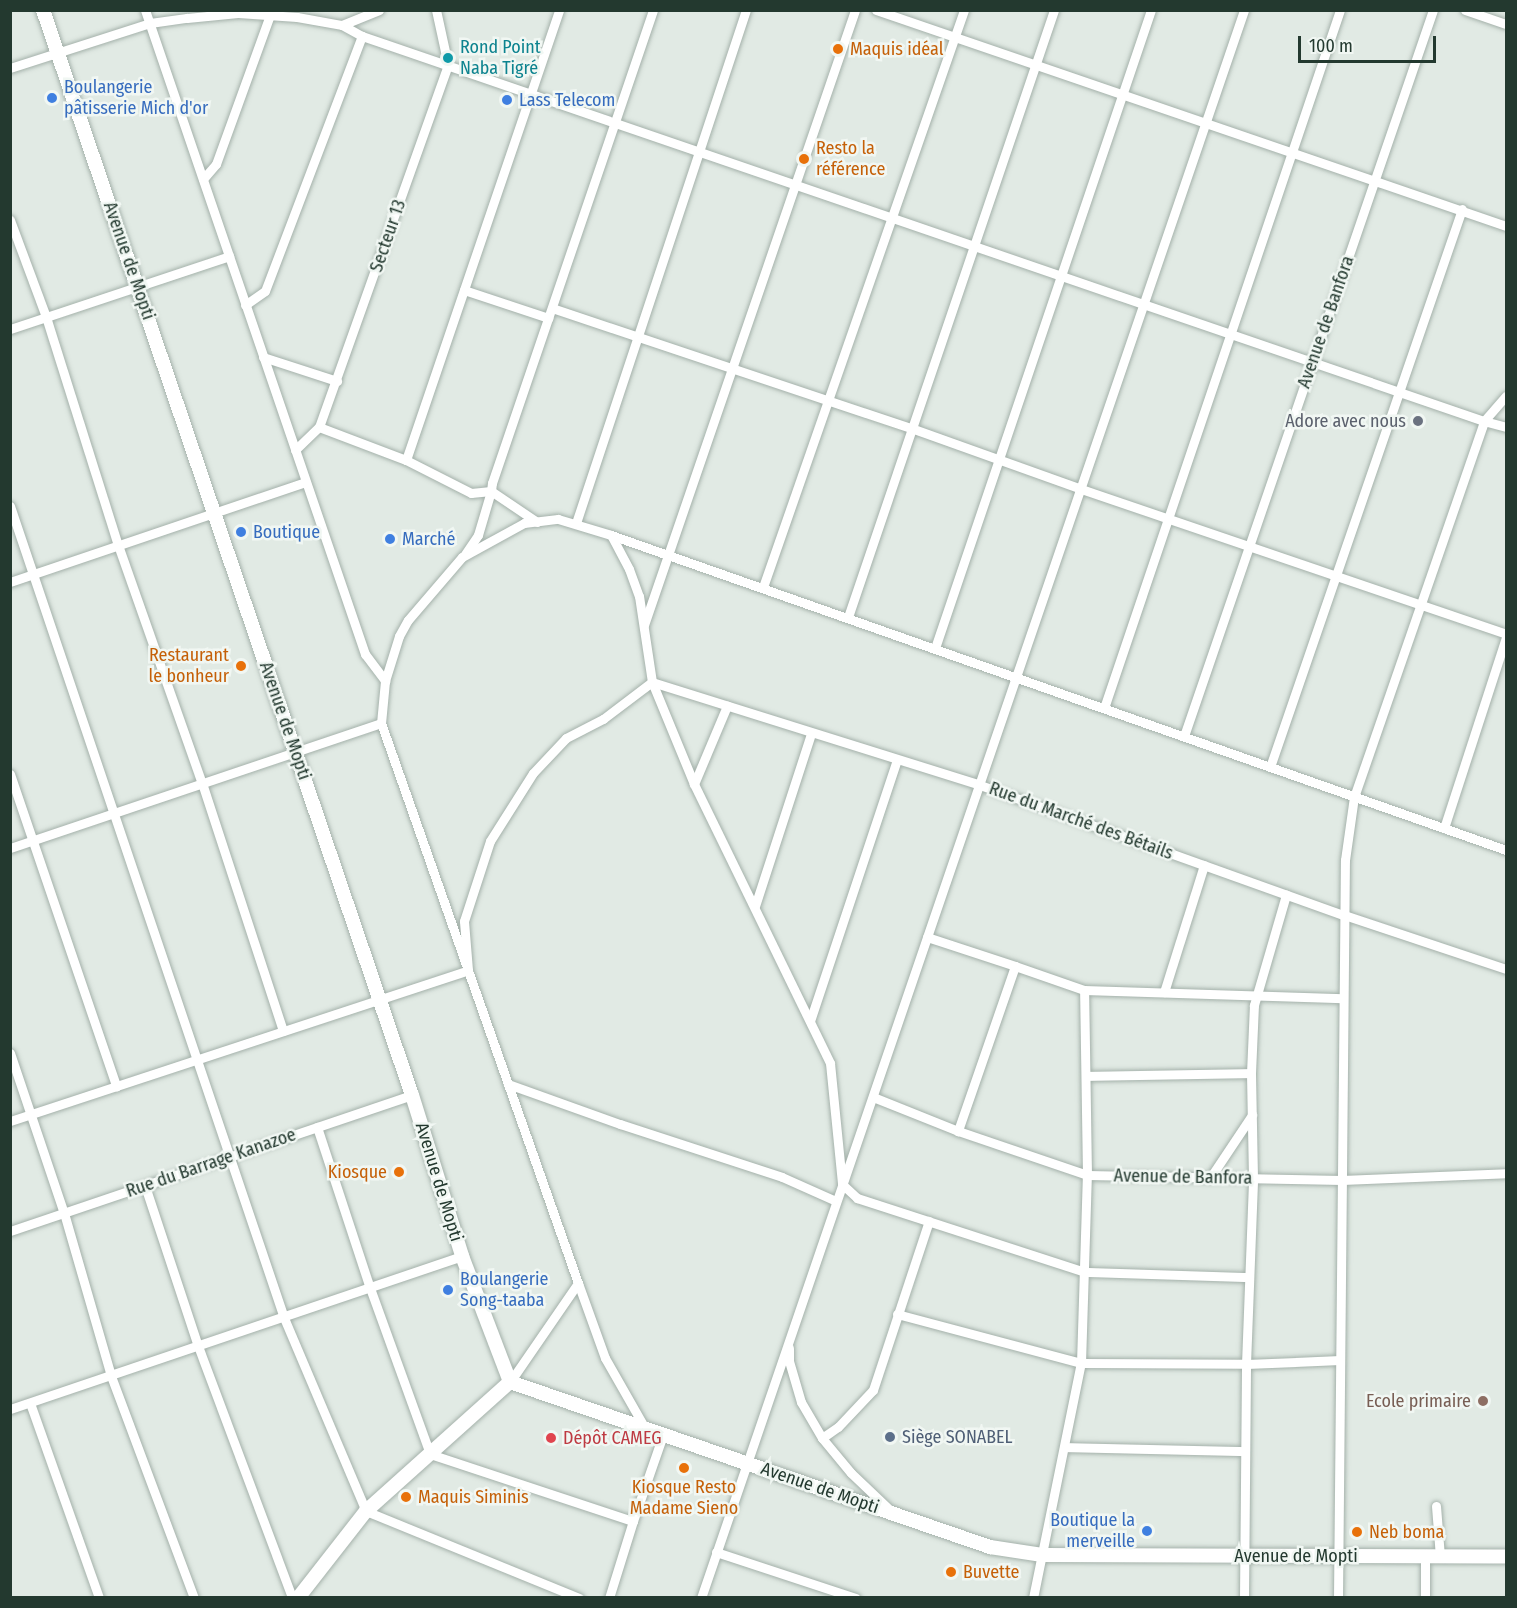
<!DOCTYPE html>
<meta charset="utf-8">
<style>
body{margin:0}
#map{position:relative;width:1517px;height:1608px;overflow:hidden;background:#e1eae4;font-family:"Fira Sans Condensed",sans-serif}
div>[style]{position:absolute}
.roads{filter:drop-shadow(0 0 2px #a4b1aa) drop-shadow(0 0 2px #a4b1aa)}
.street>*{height:9px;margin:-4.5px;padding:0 4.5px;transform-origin:4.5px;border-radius:4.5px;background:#fff}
.secondary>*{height:14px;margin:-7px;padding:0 7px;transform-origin:7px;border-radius:7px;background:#fff}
.dots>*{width:16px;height:16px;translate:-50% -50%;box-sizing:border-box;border:3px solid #f1f7f3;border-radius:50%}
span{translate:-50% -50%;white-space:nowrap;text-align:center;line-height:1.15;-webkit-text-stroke:5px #f1f7f3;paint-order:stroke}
.culture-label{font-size:18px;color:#0d838f}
.left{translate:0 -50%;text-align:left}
.food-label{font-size:18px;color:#c56008}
.right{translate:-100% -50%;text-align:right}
.shop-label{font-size:18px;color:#366cbe}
.street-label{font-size:18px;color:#23392f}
.worship-label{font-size:18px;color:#5b616d}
.education-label{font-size:18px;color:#785e54}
.service-label{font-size:18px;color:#4e5e75}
.health-label{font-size:18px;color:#be3a42}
.frame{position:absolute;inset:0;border:12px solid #23392f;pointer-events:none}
.scale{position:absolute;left:1298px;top:36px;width:138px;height:27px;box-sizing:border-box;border:3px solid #23392f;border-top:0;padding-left:8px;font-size:18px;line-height:21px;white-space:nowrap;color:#23392f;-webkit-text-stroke:4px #f1f7f3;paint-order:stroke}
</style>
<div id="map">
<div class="roads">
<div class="street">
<i style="left:145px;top:10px;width:681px;rotate:71.14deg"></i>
<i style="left:365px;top:654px;width:34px;rotate:53deg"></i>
<i style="left:385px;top:681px;width:47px;rotate:-72.7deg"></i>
<i style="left:399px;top:636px;width:18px;rotate:-61deg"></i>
<i style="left:408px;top:620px;width:83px;rotate:-49.4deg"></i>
<i style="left:462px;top:557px;width:71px;rotate:-28.7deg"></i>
<i style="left:524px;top:523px;width:34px;rotate:-7deg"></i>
<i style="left:558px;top:519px;width:55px;rotate:16.8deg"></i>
<i style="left:611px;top:535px;width:38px;rotate:62deg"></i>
<i style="left:629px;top:569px;width:29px;rotate:70deg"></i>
<i style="left:639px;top:596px;width:87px;rotate:81.4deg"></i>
<i style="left:652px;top:682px;width:110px;rotate:67.6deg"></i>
<i style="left:694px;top:784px;width:310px;rotate:64deg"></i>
<i style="left:830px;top:1063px;width:122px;rotate:84.3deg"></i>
<i style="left:842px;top:1184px;width:21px;rotate:43deg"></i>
<i style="left:857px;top:1198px;width:240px;rotate:18deg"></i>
<i style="left:1085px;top:1272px;width:162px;rotate:1.8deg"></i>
<i style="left:876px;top:10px;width:666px;rotate:18.92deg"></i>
<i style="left:1465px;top:10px;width:43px;rotate:18.9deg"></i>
<i style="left:342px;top:25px;width:40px;rotate:-22deg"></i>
<i style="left:10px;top:68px;width:147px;rotate:-17.8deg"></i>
<i style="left:150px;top:23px;width:37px;rotate:-8deg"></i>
<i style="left:187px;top:18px;width:51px;rotate:-5.6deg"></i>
<i style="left:238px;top:13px;width:59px;rotate:3.9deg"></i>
<i style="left:297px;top:17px;width:46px;rotate:10.1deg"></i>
<i style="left:342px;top:25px;width:23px;rotate:29deg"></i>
<i style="left:362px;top:36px;width:1186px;rotate:18.94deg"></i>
<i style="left:1484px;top:421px;width:23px;rotate:15deg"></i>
<i style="left:203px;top:179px;width:20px;rotate:-49deg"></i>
<i style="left:216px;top:164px;width:158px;rotate:-70.1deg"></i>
<i style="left:10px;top:220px;width:103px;rotate:69.6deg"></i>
<i style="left:46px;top:317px;width:239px;rotate:72.5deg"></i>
<i style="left:118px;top:545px;width:252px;rotate:70.6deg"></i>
<i style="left:202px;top:783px;width:261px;rotate:71.9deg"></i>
<i style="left:464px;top:290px;width:89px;rotate:18.4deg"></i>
<i style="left:245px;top:305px;width:24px;rotate:-35deg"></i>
<i style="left:265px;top:291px;width:273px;rotate:-69.2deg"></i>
<i style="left:552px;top:308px;width:379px;rotate:18.5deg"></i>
<i style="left:911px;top:428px;width:181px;rotate:19.7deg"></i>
<i style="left:1081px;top:489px;width:449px;rotate:18.8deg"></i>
<i style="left:10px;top:329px;width:231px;rotate:-18.4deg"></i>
<i style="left:263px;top:357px;width:78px;rotate:18deg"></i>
<i style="left:319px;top:427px;width:93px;rotate:20.8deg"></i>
<i style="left:406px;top:460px;width:475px;rotate:-71.2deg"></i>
<i style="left:295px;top:450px;width:33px;rotate:-44deg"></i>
<i style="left:319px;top:427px;width:384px;rotate:-70.4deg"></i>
<i style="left:448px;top:65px;width:56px;rotate:-102.3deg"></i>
<i style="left:406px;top:460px;width:73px;rotate:26.9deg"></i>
<i style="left:471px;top:493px;width:20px;rotate:-6deg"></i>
<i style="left:491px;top:491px;width:46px;rotate:106.5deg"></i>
<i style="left:478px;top:535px;width:23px;rotate:124deg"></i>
<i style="left:10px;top:506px;width:857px;rotate:71.35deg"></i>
<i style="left:284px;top:1318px;width:210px;rotate:67deg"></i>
<i style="left:366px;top:1511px;width:230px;rotate:22.2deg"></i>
<i style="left:537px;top:522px;width:55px;rotate:-146deg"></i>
<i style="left:491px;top:491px;width:8px;rotate:-83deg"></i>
<i style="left:492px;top:483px;width:500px;rotate:-71.2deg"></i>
<i style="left:576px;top:523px;width:540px;rotate:-71.67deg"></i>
<i style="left:611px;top:535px;width:949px;rotate:19.39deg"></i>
<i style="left:10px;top:582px;width:312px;rotate:-18.7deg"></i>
<i style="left:763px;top:587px;width:611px;rotate:-70.79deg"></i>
<i style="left:848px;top:617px;width:641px;rotate:-71.25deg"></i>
<i style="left:644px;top:625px;width:650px;rotate:-71.06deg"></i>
<i style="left:935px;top:648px;width:674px;rotate:-71.3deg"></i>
<i style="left:385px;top:681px;width:42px;rotate:95.4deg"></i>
<i style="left:381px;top:723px;width:594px;rotate:70.62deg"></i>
<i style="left:578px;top:1283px;width:120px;rotate:124.5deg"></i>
<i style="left:1104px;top:708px;width:737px;rotate:-71.32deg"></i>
<i style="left:1184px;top:736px;width:768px;rotate:-71.07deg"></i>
<i style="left:1270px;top:767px;width:590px;rotate:-71.01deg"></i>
<i style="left:10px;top:774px;width:330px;rotate:71.2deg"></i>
<i style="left:694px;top:784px;width:85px;rotate:-67.1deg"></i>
<i style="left:1444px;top:828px;width:201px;rotate:-72deg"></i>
<i style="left:10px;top:848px;width:391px;rotate:-18.6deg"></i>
<i style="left:755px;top:906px;width:181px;rotate:-72deg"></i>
<i style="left:927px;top:937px;width:93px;rotate:18.2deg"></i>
<i style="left:1015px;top:966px;width:175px;rotate:109.1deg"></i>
<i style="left:1015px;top:966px;width:73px;rotate:19.2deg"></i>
<i style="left:1084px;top:990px;width:259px;rotate:1.8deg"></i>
<i style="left:1164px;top:992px;width:133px;rotate:-72.5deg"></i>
<i style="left:810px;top:1021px;width:275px;rotate:-71.6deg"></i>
<i style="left:10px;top:1053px;width:169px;rotate:71.4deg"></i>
<i style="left:64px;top:1213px;width:170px;rotate:73.9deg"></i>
<i style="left:111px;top:1376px;width:237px;rotate:69.5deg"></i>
<i style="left:1086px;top:1076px;width:165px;rotate:-1deg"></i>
<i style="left:508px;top:1084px;width:119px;rotate:19.7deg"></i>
<i style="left:620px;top:1124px;width:170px;rotate:18.1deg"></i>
<i style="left:782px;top:1177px;width:59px;rotate:24deg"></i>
<i style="left:873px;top:1097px;width:92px;rotate:21.8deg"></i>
<i style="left:958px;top:1131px;width:136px;rotate:18.8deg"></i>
<i style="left:1087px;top:1175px;width:255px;rotate:1.1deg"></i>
<i style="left:1342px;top:1180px;width:164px;rotate:-2.4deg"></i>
<i style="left:10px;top:1121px;width:482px;rotate:-18.2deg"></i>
<i style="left:468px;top:970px;width:49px;rotate:-94.7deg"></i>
<i style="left:464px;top:921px;width:84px;rotate:-72deg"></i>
<i style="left:490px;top:841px;width:80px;rotate:-57.7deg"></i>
<i style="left:533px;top:773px;width:48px;rotate:-46.7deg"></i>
<i style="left:566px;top:738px;width:42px;rotate:-27.2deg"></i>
<i style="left:603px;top:719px;width:61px;rotate:-37.1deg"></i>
<i style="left:652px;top:682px;width:344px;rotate:17.4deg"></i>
<i style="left:980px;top:785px;width:387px;rotate:19.7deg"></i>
<i style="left:1344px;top:915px;width:171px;rotate:18.4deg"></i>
<i style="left:317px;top:1127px;width:169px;rotate:71.8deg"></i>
<i style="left:370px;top:1288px;width:177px;rotate:70.1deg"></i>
<i style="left:430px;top:1454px;width:214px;rotate:18.3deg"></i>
<i style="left:633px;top:1521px;width:91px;rotate:-70.8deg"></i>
<i style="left:1210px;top:1178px;width:76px;rotate:-56.3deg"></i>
<i style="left:145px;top:1186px;width:169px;rotate:71.7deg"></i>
<i style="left:198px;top:1346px;width:269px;rotate:69.5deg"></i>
<i style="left:10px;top:1231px;width:424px;rotate:-18.7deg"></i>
<i style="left:578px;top:1283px;width:80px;rotate:70.2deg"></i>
<i style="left:605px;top:1358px;width:81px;rotate:60.3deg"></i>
<i style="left:897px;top:1314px;width:190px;rotate:14.9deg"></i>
<i style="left:1081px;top:1363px;width:165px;rotate:0.3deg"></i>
<i style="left:1246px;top:1364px;width:94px;rotate:-2.4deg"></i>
<i style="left:789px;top:1348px;width:13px;rotate:90deg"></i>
<i style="left:789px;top:1361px;width:43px;rotate:73.7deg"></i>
<i style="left:801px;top:1402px;width:42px;rotate:59.7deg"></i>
<i style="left:822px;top:1438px;width:19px;rotate:-35deg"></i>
<i style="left:838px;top:1427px;width:51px;rotate:-46.6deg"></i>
<i style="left:873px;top:1390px;width:178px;rotate:-71.7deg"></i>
<i style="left:30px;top:1403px;width:207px;rotate:70.5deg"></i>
<i style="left:10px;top:1409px;width:477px;rotate:-18.7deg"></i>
<i style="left:822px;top:1438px;width:45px;rotate:50.4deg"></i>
<i style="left:851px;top:1473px;width:54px;rotate:43.5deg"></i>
<i style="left:1065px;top:1447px;width:180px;rotate:1.3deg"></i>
<i style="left:1436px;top:1506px;width:51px;rotate:85.5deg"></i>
<i style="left:716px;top:1552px;width:147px;rotate:18.2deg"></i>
<i style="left:609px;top:1598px;width:81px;rotate:-72.7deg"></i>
<i style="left:701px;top:1598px;width:1678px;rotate:-71.12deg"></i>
<i style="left:1033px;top:1598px;width:240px;rotate:-78.5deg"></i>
<i style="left:1081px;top:1363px;width:188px;rotate:-88.2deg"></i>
<i style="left:1087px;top:1175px;width:185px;rotate:-90.9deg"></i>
<i style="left:1244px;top:1598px;width:234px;rotate:-89.5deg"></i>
<i style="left:1246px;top:1364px;width:186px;rotate:-87.8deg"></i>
<i style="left:1253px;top:1178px;width:105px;rotate:-91.1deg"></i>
<i style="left:1251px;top:1073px;width:68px;rotate:-87.5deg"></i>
<i style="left:1254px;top:1005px;width:115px;rotate:-73.8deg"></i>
<i style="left:1338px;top:1598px;width:738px;rotate:-89.46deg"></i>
<i style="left:1345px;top:860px;width:64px;rotate:-81.9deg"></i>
<i style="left:1354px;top:797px;width:398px;rotate:-70.9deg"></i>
<i style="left:1484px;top:421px;width:33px;rotate:-49deg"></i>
<i style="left:1425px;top:1598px;width:41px;rotate:-90deg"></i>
</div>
<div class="secondary">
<i style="left:43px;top:10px;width:1146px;rotate:71.22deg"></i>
<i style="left:412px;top:1095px;width:169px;rotate:72.7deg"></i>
<i style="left:462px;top:1256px;width:135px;rotate:69.1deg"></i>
<i style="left:510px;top:1382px;width:508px;rotate:18.97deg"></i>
<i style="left:990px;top:1547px;width:53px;rotate:8.7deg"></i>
<i style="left:1042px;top:1555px;width:464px;rotate:0.2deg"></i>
<i style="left:298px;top:1598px;width:110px;rotate:-52deg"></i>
<i style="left:366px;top:1511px;width:193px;rotate:-41.9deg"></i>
</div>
</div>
<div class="dots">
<i style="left:838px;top:49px;background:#e8710a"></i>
<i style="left:448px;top:58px;background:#0f9aa8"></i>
<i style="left:52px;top:98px;background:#3f7fe0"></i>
<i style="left:507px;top:100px;background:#3f7fe0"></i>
<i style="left:804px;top:159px;background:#e8710a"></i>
<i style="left:1418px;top:421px;background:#6b7280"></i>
<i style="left:241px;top:532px;background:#3f7fe0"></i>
<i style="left:390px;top:539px;background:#3f7fe0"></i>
<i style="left:241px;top:666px;background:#e8710a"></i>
<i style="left:399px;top:1172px;background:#e8710a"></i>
<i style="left:448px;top:1290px;background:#3f7fe0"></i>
<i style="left:1483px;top:1401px;background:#8d6e63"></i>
<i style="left:890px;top:1437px;background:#5c6f8a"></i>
<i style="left:551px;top:1438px;background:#e0444e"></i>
<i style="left:684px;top:1468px;background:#e8710a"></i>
<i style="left:406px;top:1497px;background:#e8710a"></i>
<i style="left:1147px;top:1531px;background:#3f7fe0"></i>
<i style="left:1357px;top:1532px;background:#e8710a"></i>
<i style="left:951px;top:1572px;background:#e8710a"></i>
</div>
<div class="culture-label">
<span class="left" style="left:460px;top:58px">Rond Point<br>Naba Tigré</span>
</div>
<div class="food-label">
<span class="left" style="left:850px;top:49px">Maquis idéal</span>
<span class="left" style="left:816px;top:159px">Resto la<br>référence</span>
<span class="right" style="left:229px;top:666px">Restaurant<br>le bonheur</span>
<span class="right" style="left:387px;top:1172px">Kiosque</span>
<span style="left:684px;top:1498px">Kiosque Resto<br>Madame Sieno</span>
<span class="left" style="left:418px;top:1497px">Maquis Siminis</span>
<span class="left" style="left:1369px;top:1532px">Neb boma</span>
<span class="left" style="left:963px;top:1572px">Buvette</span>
</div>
<div class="shop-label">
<span class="left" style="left:64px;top:98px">Boulangerie<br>pâtisserie Mich d'or</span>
<span class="left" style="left:519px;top:100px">Lass Telecom</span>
<span class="left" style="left:253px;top:532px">Boutique</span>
<span class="left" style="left:402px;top:539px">Marché</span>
<span class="left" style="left:460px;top:1290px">Boulangerie<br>Song-taaba</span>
<span class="right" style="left:1135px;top:1531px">Boutique la<br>merveille</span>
</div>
<div class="street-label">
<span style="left:388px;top:236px;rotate:-71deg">Secteur 13</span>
<span style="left:129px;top:261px;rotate:71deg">Avenue de Mopti</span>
<span style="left:1326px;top:322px;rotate:-71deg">Avenue de Banfora</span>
<span style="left:285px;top:721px;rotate:71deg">Avenue de Mopti</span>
<span style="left:1081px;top:821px;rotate:20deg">Rue du Marché des Bétails</span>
<span style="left:211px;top:1163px;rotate:-19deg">Rue du Barrage Kanazoe</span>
<span style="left:1183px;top:1177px;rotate:1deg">Avenue de Banfora</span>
<span style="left:439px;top:1182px;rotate:73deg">Avenue de Mopti</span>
<span style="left:820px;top:1488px;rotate:19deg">Avenue de Mopti</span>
<span style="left:1296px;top:1556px">Avenue de Mopti</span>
</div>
<div class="worship-label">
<span class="right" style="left:1406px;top:421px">Adore avec nous</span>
</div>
<div class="education-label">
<span class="right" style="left:1471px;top:1401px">Ecole primaire</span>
</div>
<div class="service-label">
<span class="left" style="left:902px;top:1437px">Siège SONABEL</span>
</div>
<div class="health-label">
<span class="left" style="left:563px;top:1438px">Dépôt CAMEG</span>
</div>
<div class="frame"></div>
<div class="scale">100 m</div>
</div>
